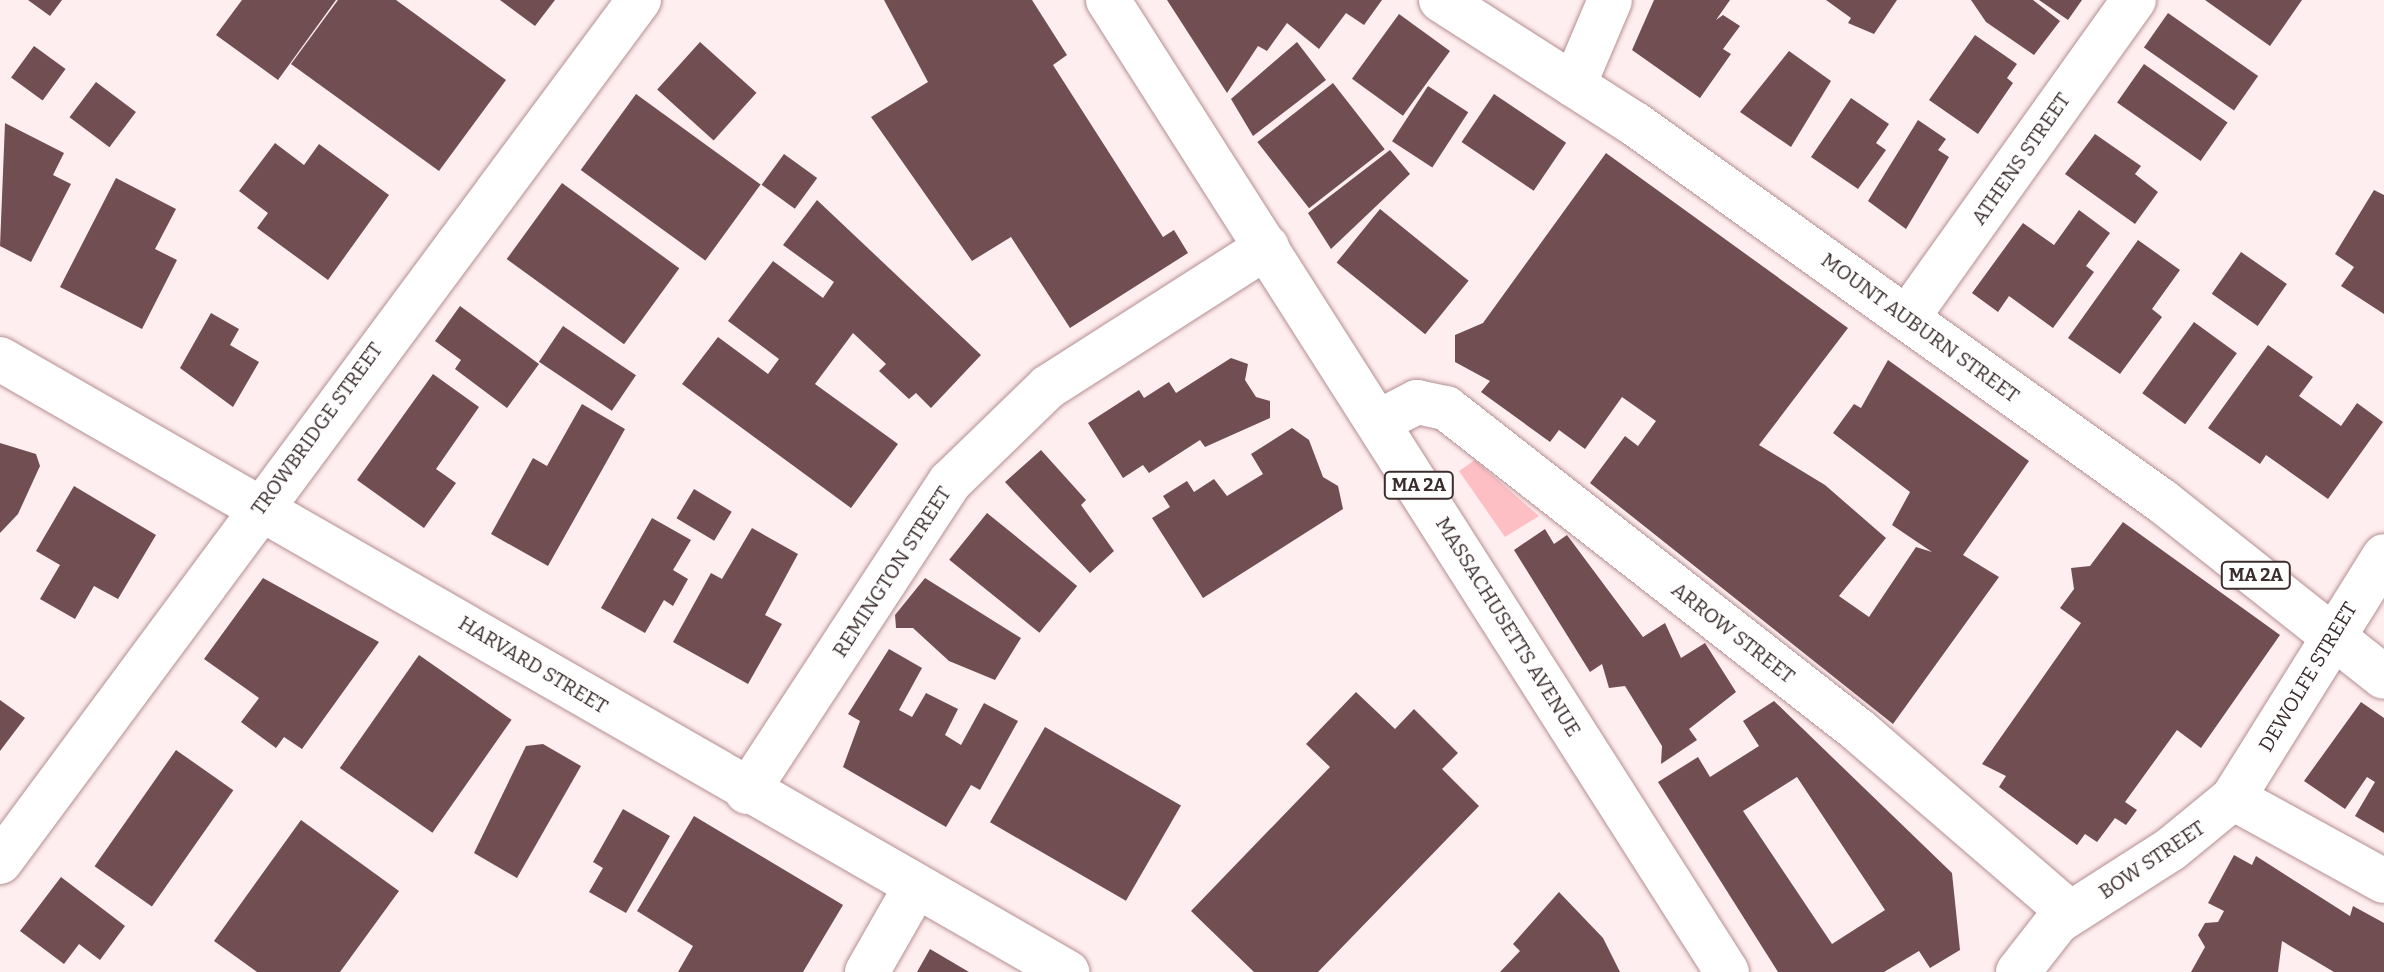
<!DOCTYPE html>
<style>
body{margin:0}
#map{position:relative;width:2384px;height:972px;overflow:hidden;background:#ffeeef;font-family:Bitter,serif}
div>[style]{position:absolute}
.green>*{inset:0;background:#fdbec4}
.building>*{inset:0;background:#704e52;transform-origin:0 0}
.roads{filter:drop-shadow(0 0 2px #b48f92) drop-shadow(0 0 2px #b48f92)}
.minor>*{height:44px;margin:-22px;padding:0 22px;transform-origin:22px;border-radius:22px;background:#fff}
.tertiary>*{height:44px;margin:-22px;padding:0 22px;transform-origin:22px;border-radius:22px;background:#fff}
.secondary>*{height:44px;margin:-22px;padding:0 22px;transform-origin:22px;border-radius:22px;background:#fff}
.primary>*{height:44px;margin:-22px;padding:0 22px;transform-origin:22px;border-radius:22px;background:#fff}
span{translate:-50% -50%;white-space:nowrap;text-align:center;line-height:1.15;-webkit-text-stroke:8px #fff;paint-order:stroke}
.shield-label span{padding:2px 6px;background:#fff;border:2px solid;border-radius:6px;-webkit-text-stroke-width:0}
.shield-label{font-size:18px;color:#3b2c2d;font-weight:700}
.street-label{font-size:20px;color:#3b2c2d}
</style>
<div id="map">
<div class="green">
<i style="clip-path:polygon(1475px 460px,1539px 516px,1505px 537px,1459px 471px)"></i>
</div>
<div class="building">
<i style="clip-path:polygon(28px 0,62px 0,50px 16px)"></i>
<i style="clip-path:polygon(242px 0,336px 0,278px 80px,216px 35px)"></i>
<i style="clip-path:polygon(338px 0,396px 0,506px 80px,439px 171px,291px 64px)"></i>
<i style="clip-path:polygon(500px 0,555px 0,535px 26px)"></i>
<i style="clip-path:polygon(884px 0,1032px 0,1067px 55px,1053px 65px,1163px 237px,1174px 230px,1188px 253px,1070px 328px,1011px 237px,972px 261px,871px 117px,928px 82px)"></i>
<i style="clip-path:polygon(1167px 0,1382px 0,1364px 25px,1346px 13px,1319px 49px,1287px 23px,1267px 51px,1258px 46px,1227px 93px)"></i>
<i style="clip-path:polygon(1654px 0,1730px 0,1716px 20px,1723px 15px,1740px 26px,1723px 49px,1731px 54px,1700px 98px,1632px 50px)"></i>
<i style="clip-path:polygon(1826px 0,1897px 0,1874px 34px,1848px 23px,1851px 18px)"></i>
<i style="clip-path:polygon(1971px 0,2033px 0,2060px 21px,2034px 55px,1986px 22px)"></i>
<i style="clip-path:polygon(2039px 0,2082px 0,2068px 20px)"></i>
<i style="clip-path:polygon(2205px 0,2302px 0,2270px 46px)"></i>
<i style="left:2168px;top:13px;width:110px;height:42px;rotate:35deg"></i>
<i style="left:1399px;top:14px;width:63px;height:80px;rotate:36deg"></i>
<i style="clip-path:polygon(1975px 35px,2017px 64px,2007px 78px,2013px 83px,1978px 134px,1929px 100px)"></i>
<i style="left:700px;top:42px;width:76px;height:64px;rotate:42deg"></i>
<i style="clip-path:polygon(1297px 42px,1326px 80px,1253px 136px,1231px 99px)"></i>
<i style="left:34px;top:46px;width:39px;height:39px;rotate:36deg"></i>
<i style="clip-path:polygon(1789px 51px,1831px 81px,1791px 147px,1740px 112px)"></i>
<i style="left:2144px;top:64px;width:102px;height:47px;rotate:35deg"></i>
<i style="left:96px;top:82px;width:50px;height:44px;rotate:37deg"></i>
<i style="left:1333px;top:83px;width:84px;height:96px;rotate:52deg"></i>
<i style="left:1428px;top:86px;width:48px;height:66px;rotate:33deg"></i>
<i style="left:636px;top:94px;width:154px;height:94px;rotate:36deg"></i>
<i style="left:1494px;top:94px;width:87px;height:58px;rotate:34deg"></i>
<i style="clip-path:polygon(1851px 98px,1889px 124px,1876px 143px,1886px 150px,1858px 189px,1811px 157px)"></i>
<i style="clip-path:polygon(1918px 120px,1946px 139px,1938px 150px,1949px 157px,1906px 229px,1868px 201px)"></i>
<i style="clip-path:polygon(5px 123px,64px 153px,53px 175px,71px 184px,31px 262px,0 246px)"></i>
<i style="clip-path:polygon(2095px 134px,2141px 166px,2135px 174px,2158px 192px,2135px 224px,2065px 174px)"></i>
<i style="clip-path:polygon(275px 143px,304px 165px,319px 144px,389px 195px,328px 280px,257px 228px,268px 213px,239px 191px)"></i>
<i style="clip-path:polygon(1390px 150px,1410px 174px,1331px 249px,1308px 213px)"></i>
<i style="clip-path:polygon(1606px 153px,1848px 328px,1759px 445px,1825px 485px,1886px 538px,1839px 596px,1869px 617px,1916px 547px,1932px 552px,1892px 525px,1910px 492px,1833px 433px,1854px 404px,1861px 408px,1888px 360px,2029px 461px,1963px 555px,1999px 577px,1893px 724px,1590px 483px,1625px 436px,1638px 446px,1656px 421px,1622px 397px,1585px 449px,1559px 430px,1550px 442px,1481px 392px,1490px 381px,1455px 362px,1455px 335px,1483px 323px)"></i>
<i style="left:784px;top:154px;width:41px;height:38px;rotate:36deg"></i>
<i style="clip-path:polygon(116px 178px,176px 209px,155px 249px,177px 260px,142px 329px,60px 287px)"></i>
<i style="left:562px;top:183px;width:145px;height:94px;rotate:36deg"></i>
<i style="clip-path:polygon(2374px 190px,2384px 195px,2384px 314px,2341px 286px,2354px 267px,2335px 254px)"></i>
<i style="clip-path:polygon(817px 200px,981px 355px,931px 408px,916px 393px,909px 399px,879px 371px,886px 364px,853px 333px,815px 384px,898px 444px,851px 508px,682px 384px,718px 337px,768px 374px,779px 359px,728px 321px,773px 261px,823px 298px,834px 282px,783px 245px)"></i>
<i style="left:1380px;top:209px;width:114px;height:69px;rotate:39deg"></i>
<i style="clip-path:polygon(2079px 210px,2110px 233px,2086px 266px,2094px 272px,2053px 328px,2009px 296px,1998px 312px,1972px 293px,2023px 223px,2054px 245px)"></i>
<i style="clip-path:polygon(2138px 240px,2180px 270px,2152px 309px,2162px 317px,2120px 374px,2068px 338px)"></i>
<i style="left:2241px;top:252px;width:56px;height:51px;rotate:35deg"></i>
<i style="clip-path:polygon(460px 306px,539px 364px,507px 408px,455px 369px,461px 360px,435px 341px)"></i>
<i style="clip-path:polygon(211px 313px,239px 329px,230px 345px,259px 362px,233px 407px,180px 368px)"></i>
<i style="left:2194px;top:322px;width:53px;height:88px;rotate:36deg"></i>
<i style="left:563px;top:326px;width:88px;height:43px;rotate:34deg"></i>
<i style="clip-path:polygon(2268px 345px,2313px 377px,2299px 396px,2341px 426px,2357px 403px,2383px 422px,2328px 499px,2266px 455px,2260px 464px,2208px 428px)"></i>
<i style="clip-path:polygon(1231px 358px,1248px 364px,1245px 380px,1256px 397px,1270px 401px,1270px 418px,1205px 447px,1200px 440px,1149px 473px,1143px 465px,1123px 478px,1088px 423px,1139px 390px,1144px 398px,1169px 382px,1176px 393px)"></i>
<i style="clip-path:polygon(433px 374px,479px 407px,436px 469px,456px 483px,424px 528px,357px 480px)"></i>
<i style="clip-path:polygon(582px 404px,625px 429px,548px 566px,491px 534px,533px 458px,547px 466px)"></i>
<i style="clip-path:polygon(1292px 428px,1309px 440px,1323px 477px,1338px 486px,1343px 509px,1203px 598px,1152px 518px,1170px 507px,1163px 496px,1187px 481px,1194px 492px,1214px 479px,1227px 496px,1263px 474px,1251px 454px)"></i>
<i style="clip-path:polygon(0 443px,36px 454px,40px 466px,18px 514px,0 533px)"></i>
<i style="clip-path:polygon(1041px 450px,1086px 500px,1081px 505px,1114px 551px,1090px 573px,1005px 482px)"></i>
<i style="clip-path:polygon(74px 486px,156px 535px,118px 599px,94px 586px,75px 619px,40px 599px,60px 565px,36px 551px)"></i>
<i style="left:694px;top:489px;width:44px;height:34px;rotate:31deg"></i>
<i style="left:987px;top:513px;width:116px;height:60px;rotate:39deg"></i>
<i style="clip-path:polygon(652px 518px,691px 540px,673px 570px,688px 579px,673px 606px,664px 600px,645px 633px,601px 608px)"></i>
<i style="clip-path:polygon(2123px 522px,2280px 635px,2201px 748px,2177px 730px,2125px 802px,2137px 810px,2126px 825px,2115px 818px,2097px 842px,2085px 834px,2077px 845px,1999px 787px,2006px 776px,1982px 764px,2081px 623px,2060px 608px,2074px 589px,2071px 568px,2090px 566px)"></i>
<i style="clip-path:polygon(752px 528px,798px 554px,765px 615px,782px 624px,748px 684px,673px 642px,711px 573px,722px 579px)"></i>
<i style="clip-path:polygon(1545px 529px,1554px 544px,1567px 535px,1643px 637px,1665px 623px,1681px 658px,1705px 643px,1736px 692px,1689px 729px,1697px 740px,1661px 764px,1662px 746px,1625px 686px,1609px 688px,1602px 664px,1590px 672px,1514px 550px)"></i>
<i style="clip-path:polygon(263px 578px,379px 642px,302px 749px,284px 737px,276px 748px,241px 722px,259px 698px,204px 659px)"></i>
<i style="clip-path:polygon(925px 578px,1021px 638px,995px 680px,949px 661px,913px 628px,896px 628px,895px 615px)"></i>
<i style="clip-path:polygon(889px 649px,922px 668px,899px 710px,912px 717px,926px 693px,958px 709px,945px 735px,961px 745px,984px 703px,1018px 721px,980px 790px,971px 785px,946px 827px,843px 767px,860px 721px,848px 714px)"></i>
<i style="left:419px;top:655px;width:113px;height:138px;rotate:35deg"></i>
<i style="clip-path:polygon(1356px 692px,1395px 729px,1414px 709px,1458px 753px,1442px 769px,1479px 806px,1318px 972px,1254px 972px,1191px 911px,1330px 767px,1306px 744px)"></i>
<i style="clip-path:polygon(0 700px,25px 718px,0 751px)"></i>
<i style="clip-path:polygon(evenodd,1774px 701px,1952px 873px,1960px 950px,1930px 968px,1919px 951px,1884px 972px,1778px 972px,1658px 782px,1698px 757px,1710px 777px,1759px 746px,1743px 721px,1774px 701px,1797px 777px,1885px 910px,1832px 944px,1743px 811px,1797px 777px)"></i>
<i style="clip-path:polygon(2361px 702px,2384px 718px,2384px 833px,2355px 816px,2375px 782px,2367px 777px,2345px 809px,2304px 781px)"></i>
<i style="left:1045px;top:727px;width:157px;height:110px;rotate:30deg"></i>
<i style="clip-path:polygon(543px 744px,581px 766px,517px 878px,474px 853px,526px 746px)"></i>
<i style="left:176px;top:750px;width:70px;height:142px;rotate:35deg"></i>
<i style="clip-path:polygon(623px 809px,670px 836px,626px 913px,589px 892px,603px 868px,593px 862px)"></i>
<i style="clip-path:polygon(694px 816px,843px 905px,803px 972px,678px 972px,693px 946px,637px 911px)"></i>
<i style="clip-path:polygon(301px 820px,399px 891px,340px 972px,257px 972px,214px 941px)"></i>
<i style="clip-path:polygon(2234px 855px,2252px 865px,2256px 856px,2350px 916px,2353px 906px,2384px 923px,2384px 972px,2334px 972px,2282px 941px,2278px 972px,2191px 972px,2205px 947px,2198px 935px,2205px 923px,2218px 922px,2224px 911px,2208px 903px)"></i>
<i style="clip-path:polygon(61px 877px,125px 926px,100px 960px,79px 944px,64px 964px,20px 931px)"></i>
<i style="clip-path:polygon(1559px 892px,1603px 938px,1620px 972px,1500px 972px,1520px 951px,1513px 944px)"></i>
<i style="clip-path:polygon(930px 949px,969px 972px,917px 972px)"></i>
</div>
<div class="roads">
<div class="minor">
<i style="left:1574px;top:85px;width:92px;rotate:-67deg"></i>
<i style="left:1907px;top:318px;width:391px;rotate:-54.5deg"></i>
<i style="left:1378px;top:422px;width:44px;rotate:-27.1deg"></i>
<i style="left:1417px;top:402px;width:30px;rotate:12deg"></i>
<i style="left:1446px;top:408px;width:523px;rotate:38.01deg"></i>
<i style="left:1858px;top:730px;width:280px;rotate:40.8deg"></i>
<i style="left:747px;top:792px;width:371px;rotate:-56.8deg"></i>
<i style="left:950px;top:482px;width:136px;rotate:-44.1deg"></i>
<i style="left:1048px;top:387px;width:260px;rotate:-32.6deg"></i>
<i style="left:2233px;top:798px;width:172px;rotate:28.8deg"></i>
<i style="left:867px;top:972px;width:97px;rotate:-60.3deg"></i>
</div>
<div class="tertiary">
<i style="left:0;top:359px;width:1231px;rotate:29.88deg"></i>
<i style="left:2018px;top:972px;width:63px;rotate:-52deg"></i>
<i style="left:2057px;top:922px;width:135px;rotate:-32.6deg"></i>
<i style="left:2171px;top:849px;width:80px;rotate:-39.4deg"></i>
<i style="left:2233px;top:798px;width:285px;rotate:-58deg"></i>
</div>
<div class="secondary">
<i style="left:0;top:862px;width:1073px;rotate:-53.45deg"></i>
</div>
<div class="primary">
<i style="left:1108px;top:0;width:1152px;rotate:57.51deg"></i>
<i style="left:1441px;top:0;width:230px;rotate:32.6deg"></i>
<i style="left:1635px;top:124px;width:648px;rotate:35.58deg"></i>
<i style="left:2162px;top:501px;width:283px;rotate:38.4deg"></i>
</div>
</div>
<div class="shield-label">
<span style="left:1419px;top:485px">MA 2A</span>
<span style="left:2256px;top:575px">MA 2A</span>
</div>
<div class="street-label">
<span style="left:2021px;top:159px;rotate:-55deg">ATHENS STREET</span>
<span style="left:1920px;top:328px;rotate:36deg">MOUNT AUBURN STREET</span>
<span style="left:317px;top:429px;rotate:-54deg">TROWBRIDGE STREET</span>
<span style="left:892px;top:572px;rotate:-57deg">REMINGTON STREET</span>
<span style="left:1508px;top:627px;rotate:58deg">MASSACHUSETTS AVENUE</span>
<span style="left:1733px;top:633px;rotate:38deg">ARROW STREET</span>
<span style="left:533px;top:665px;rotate:31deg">HARVARD STREET</span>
<span style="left:2308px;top:677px;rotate:-59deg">DEWOLFE STREET</span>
<span style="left:2152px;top:860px;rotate:-34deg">BOW STREET</span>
</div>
</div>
